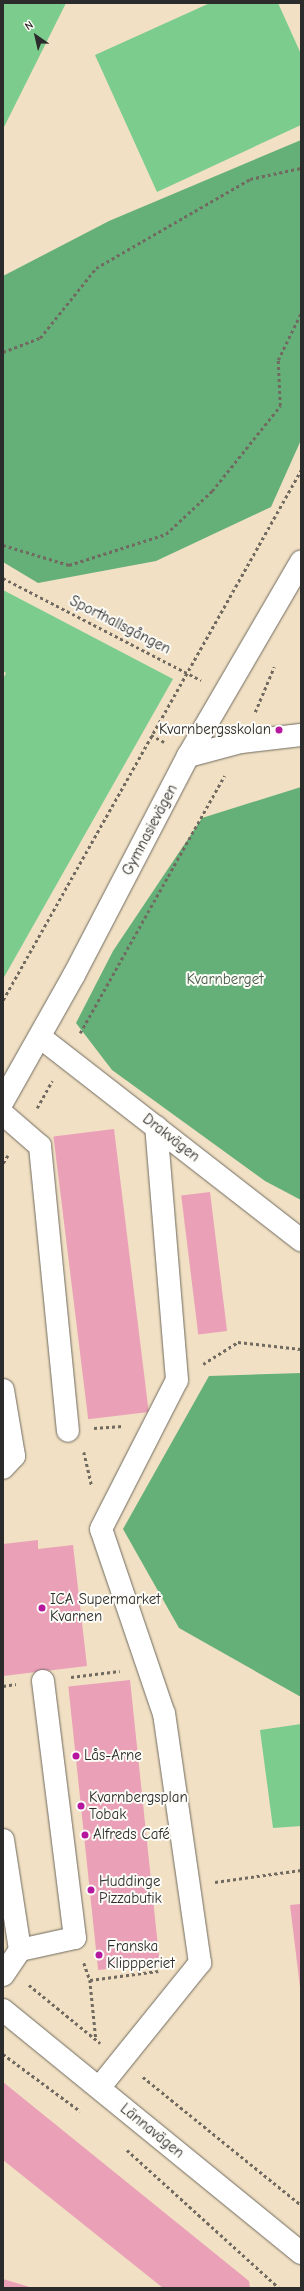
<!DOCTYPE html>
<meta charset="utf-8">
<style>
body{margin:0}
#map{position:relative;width:304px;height:2291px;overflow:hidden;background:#f1e0c3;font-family:"Comic Neue",sans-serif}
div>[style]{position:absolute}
.green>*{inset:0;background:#7ccc8d}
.forest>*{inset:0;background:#65b078}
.building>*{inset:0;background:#eaa0b7;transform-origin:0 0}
.path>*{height:2.5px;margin-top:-1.25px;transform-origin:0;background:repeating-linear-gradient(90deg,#706a60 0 3px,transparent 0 6px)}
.roads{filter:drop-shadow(0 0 1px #706a60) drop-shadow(0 0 1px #706a60)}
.minor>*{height:22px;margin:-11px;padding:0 11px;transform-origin:11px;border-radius:11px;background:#fff}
.dots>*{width:11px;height:11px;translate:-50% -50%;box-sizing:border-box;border:2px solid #fdfcf7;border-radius:50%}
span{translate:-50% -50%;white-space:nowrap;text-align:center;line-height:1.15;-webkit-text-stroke:4px #fdfcf7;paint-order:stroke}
.street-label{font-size:15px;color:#2b2b2b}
.poi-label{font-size:15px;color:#2b2b2b}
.right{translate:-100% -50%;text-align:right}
.left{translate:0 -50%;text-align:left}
.park-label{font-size:15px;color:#435b48}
.frame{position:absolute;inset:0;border:4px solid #2b2b2b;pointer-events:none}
.north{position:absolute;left:16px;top:16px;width:40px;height:40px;-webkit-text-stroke:3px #fdfcf7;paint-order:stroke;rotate:326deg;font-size:11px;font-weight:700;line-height:16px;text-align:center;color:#2b2b2b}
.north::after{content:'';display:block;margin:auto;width:14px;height:18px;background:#2b2b2b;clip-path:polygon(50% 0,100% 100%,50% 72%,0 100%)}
</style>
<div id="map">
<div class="green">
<i style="clip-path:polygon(3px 3px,66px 3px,3px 129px)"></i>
<i style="clip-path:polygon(210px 3px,278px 3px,301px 54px,301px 125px,157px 192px,95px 55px)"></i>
<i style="clip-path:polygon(3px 590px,173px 679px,3px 979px,3px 679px,6px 673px,3px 671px)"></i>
<i style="clip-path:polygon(301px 1724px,301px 1826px,273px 1828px,260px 1730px)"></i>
</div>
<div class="forest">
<i style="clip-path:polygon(301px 140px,301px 440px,271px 507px,156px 561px,38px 583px,3px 562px,3px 276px,109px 221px)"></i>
<i style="clip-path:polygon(301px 787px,301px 1200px,265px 1181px,112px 1070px,76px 1023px,113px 951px,202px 818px)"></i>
<i style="clip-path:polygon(301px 1373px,301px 1697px,179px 1628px,123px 1529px,209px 1376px)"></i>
</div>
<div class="building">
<i style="left:114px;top:1129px;width:285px;height:61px;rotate:83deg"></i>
<i style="left:210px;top:1192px;width:140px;height:29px;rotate:83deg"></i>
<i style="clip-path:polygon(38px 1540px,38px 1549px,73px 1545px,87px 1666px,3px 1676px,3px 1544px)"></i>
<i style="left:130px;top:1680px;width:285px;height:62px;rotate:84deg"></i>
<i style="clip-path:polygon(301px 1904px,301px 1987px,300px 1987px,290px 1905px)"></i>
<i style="clip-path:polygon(3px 2082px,249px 2281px,250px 2288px,163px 2288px,3px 2160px)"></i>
<i style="clip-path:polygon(3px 2279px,33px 2288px,3px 2288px)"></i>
</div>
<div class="path">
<i style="left:3px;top:352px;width:40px;rotate:-21deg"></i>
<i style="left:40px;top:338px;width:90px;rotate:-51.3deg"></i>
<i style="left:96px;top:268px;width:178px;rotate:-30deg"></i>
<i style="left:250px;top:179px;width:52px;rotate:-12.2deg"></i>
<i style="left:3px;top:545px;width:69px;rotate:16.9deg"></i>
<i style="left:69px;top:565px;width:102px;rotate:-17.7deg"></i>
<i style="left:166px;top:534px;width:63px;rotate:-43.1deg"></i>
<i style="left:212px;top:491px;width:109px;rotate:-51.3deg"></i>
<i style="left:280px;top:406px;width:46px;rotate:-92.5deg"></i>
<i style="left:278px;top:360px;width:52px;rotate:-63.9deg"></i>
<i style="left:3px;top:578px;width:223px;rotate:27.3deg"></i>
<i style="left:255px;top:712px;width:49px;rotate:-67.1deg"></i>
<i style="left:151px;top:735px;width:15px;rotate:28deg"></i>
<i style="left:3px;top:1000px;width:608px;rotate:-60.65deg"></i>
<i style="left:80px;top:1033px;width:295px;rotate:-60.7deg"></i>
<i style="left:37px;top:1108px;width:31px;rotate:-61deg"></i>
<i style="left:3px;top:1163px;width:9px;rotate:-58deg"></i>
<i style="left:203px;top:1364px;width:41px;rotate:-32.2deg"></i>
<i style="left:238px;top:1342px;width:63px;rotate:6.3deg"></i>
<i style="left:94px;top:1428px;width:29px;rotate:-4deg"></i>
<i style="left:84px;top:1452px;width:35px;rotate:77deg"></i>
<i style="left:71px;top:1677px;width:49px;rotate:-7deg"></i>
<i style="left:3px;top:1686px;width:13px;rotate:-9deg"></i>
<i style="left:215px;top:1882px;width:87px;rotate:-7.9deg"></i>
<i style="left:84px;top:1963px;width:18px;rotate:71deg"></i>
<i style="left:90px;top:1980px;width:69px;rotate:-7.5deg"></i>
<i style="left:90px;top:1980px;width:59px;rotate:84.2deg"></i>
<i style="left:29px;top:1985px;width:92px;rotate:39.2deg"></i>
<i style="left:3px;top:2054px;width:96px;rotate:36.5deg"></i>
<i style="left:143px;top:2077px;width:203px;rotate:39deg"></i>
<i style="left:127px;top:2150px;width:205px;rotate:42.2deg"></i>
</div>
<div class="roads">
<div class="minor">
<i style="left:188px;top:756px;width:55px;rotate:-14.8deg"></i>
<i style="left:241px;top:742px;width:60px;rotate:-6.7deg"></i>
<i style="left:40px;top:1037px;width:331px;rotate:37.9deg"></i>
<i style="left:3px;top:1101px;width:145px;rotate:-60.6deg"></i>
<i style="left:74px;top:975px;width:247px;rotate:-62.5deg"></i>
<i style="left:188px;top:756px;width:225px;rotate:-59.8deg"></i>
<i style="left:3px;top:1114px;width:49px;rotate:40.9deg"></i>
<i style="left:40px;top:1146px;width:286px;rotate:84.4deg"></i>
<i style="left:3px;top:1390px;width:67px;rotate:80.5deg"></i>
<i style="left:14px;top:1456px;width:16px;rotate:133deg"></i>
<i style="left:3px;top:1840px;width:111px;rotate:81.2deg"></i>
<i style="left:20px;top:1950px;width:30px;rotate:124deg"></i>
<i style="left:20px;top:1950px;width:56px;rotate:-12.3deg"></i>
<i style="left:75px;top:1938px;width:259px;rotate:-97.1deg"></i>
<i style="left:3px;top:2010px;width:385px;rotate:39.2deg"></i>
<i style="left:99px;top:2088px;width:161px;rotate:-51.1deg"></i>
<i style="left:200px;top:1963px;width:252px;rotate:-98.2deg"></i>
<i style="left:164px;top:1714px;width:195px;rotate:-108.8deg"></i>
<i style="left:101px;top:1529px;width:167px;rotate:-63deg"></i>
<i style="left:177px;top:1380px;width:254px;rotate:-94.7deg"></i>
</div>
</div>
<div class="dots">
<i style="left:279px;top:730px;background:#b5179e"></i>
<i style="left:42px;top:1608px;background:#b5179e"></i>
<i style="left:76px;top:1756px;background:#b5179e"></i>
<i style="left:81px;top:1806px;background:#b5179e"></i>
<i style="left:85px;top:1835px;background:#b5179e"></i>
<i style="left:91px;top:1890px;background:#b5179e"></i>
<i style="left:99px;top:1955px;background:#b5179e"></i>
</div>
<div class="street-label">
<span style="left:120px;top:625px;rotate:27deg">Sporthallsgången</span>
<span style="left:150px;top:830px;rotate:-62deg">Gymnasievägen</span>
<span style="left:171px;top:1138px;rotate:38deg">Drakvägen</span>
<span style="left:152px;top:2131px;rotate:39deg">Lännavägen</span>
</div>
<div class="poi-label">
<span class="right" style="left:271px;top:730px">Kvarnbergsskolan</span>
<span class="left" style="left:50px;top:1608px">ICA Supermarket<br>Kvarnen</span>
<span class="left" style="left:84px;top:1756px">Lås-Arne</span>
<span class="left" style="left:89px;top:1806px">Kvarnbergsplan<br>Tobak</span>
<span class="left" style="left:93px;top:1835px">Alfreds Café</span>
<span class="left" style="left:99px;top:1890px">Huddinge<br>Pizzabutik</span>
<span class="left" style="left:107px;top:1955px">Franska<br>Klippperiet</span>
</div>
<div class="park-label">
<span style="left:225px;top:980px">Kvarnberget</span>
</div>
<div class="frame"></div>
<div class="north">N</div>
</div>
